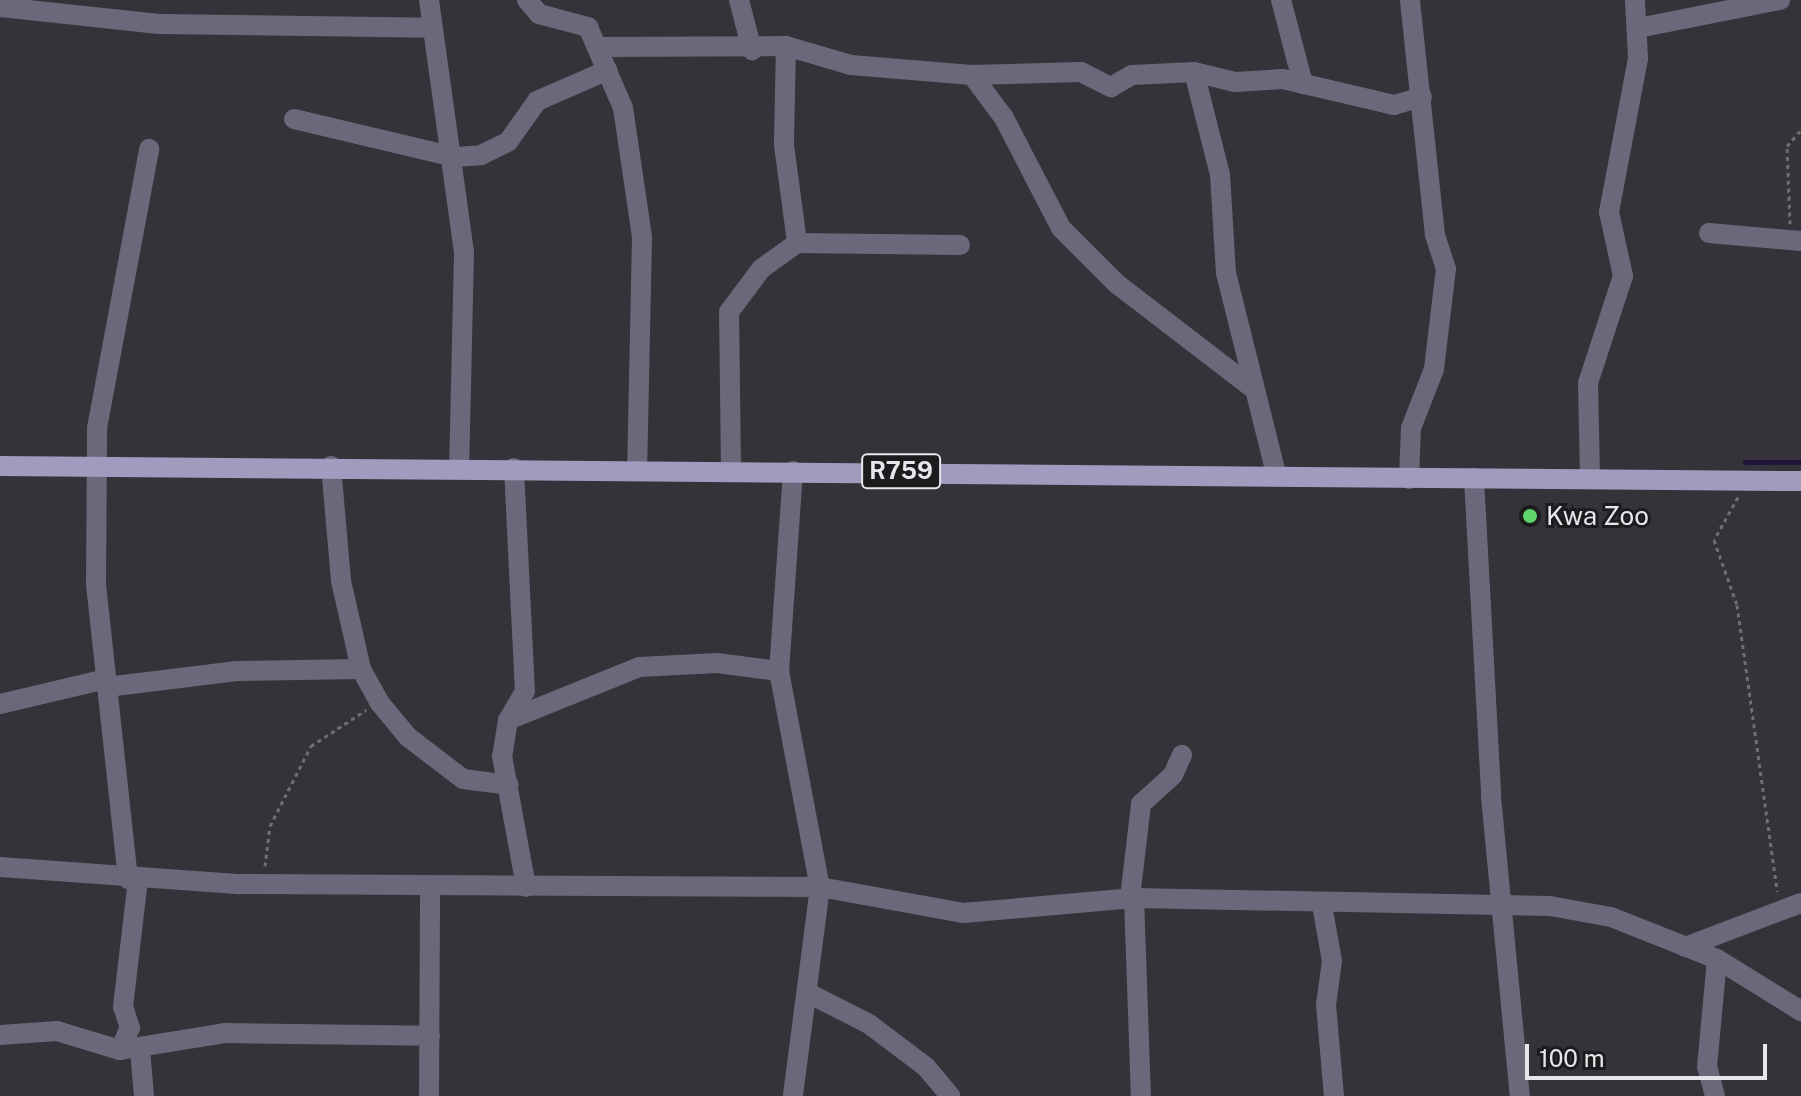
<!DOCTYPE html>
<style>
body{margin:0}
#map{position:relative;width:1801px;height:1096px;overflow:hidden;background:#343339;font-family:"Public Sans",sans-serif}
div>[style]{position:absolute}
.stream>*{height:5px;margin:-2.5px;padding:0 2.5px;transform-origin:2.5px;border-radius:2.5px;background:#201538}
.path>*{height:3px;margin-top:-1.5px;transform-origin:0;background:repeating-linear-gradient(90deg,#6f6e73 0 4px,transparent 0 8px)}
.minor>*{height:20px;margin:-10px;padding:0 10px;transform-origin:10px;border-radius:10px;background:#6c687b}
.major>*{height:20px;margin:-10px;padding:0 10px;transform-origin:10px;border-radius:10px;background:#a39ac0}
.dots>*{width:22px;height:22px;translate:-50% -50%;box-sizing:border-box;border:4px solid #1c1b1e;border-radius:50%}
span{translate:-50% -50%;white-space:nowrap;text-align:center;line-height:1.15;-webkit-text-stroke:6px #1c1b1e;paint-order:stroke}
.shield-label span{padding:2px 6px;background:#1c1b1e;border:2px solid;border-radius:6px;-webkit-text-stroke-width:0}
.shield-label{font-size:24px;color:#e7e7eb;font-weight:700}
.poi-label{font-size:26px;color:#e7e7eb}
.left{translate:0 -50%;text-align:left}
.scale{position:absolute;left:1525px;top:1044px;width:242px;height:36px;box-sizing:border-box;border:4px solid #e7e7eb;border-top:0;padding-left:10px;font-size:24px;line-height:28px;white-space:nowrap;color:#e7e7eb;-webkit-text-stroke:6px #1c1b1e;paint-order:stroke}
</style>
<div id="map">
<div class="stream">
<i style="left:1745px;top:462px;width:56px"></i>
</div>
<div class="path">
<i style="left:1790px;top:224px;width:78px;rotate:-92.2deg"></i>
<i style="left:1787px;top:146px;width:21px;rotate:-49deg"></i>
<i style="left:1738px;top:497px;width:49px;rotate:119.2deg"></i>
<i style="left:1714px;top:540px;width:69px;rotate:70.5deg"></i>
<i style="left:1737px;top:605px;width:289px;rotate:82deg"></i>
<i style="left:265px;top:866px;width:40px;rotate:-82.9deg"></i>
<i style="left:270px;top:826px;width:90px;rotate:-62.9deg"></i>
<i style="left:311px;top:746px;width:66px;rotate:-33.2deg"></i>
</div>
<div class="minor">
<i style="left:429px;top:0;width:255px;rotate:82.1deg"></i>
<i style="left:464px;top:253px;width:215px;rotate:91.3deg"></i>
<i style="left:527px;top:0;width:18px;rotate:49deg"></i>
<i style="left:539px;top:14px;width:51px;rotate:14.9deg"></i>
<i style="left:588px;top:27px;width:88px;rotate:66.6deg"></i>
<i style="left:623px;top:108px;width:130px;rotate:81.6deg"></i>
<i style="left:642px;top:237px;width:234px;rotate:91.2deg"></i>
<i style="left:739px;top:0;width:52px;rotate:75.4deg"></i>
<i style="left:1281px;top:0;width:87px;rotate:75.3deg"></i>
<i style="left:0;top:7px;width:160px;rotate:6.1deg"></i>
<i style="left:159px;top:24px;width:272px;rotate:0.8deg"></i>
<i style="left:1638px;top:28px;width:145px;rotate:-11.2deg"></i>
<i style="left:786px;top:46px;width:99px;rotate:91.2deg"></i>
<i style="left:784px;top:145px;width:99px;rotate:82.4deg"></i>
<i style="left:599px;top:47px;width:187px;rotate:-0.3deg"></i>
<i style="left:786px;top:46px;width:68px;rotate:16.3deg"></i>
<i style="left:851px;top:65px;width:121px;rotate:4.7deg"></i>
<i style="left:972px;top:75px;width:109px;rotate:-1.6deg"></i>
<i style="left:1081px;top:72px;width:34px;rotate:27deg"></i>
<i style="left:1111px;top:87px;width:24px;rotate:-30deg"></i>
<i style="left:1132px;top:75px;width:62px;rotate:-2.8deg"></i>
<i style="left:1194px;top:72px;width:42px;rotate:13.7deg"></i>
<i style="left:1235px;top:82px;width:48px;rotate:-3.6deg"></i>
<i style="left:1283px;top:79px;width:114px;rotate:13.2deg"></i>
<i style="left:1394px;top:105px;width:29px;rotate:-16deg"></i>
<i style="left:1194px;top:72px;width:106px;rotate:75.8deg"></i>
<i style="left:1220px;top:175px;width:98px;rotate:86.5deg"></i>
<i style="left:1226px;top:273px;width:207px;rotate:76deg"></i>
<i style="left:972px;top:75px;width:54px;rotate:53.3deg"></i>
<i style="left:1004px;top:118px;width:124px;rotate:62.6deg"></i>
<i style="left:1061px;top:228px;width:79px;rotate:45deg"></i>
<i style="left:1117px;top:284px;width:168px;rotate:37.5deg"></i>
<i style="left:294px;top:119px;width:165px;rotate:13.3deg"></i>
<i style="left:455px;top:157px;width:26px;rotate:-4deg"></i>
<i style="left:481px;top:155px;width:30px;rotate:-26deg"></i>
<i style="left:508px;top:142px;width:50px;rotate:-54.7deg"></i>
<i style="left:537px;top:101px;width:77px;rotate:-23.6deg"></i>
<i style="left:1709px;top:233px;width:92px;rotate:5deg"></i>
<i style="left:331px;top:466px;width:115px;rotate:85deg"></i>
<i style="left:341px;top:581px;width:90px;rotate:77.2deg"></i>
<i style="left:361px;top:669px;width:38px;rotate:61deg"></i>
<i style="left:379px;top:702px;width:45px;rotate:50.4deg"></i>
<i style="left:408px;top:737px;width:69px;rotate:37.4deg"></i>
<i style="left:463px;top:779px;width:46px;rotate:7.4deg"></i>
<i style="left:514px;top:468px;width:223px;rotate:87.2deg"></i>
<i style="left:525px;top:691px;width:34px;rotate:120deg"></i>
<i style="left:508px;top:720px;width:36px;rotate:99deg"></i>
<i style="left:502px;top:756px;width:133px;rotate:79.6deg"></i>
<i style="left:731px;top:471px;width:159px;rotate:-90.7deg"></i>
<i style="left:729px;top:312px;width:54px;rotate:-53.3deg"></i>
<i style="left:761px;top:269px;width:44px;rotate:-35.8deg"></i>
<i style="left:797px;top:243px;width:163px;rotate:0.7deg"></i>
<i style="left:793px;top:471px;width:200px;rotate:94deg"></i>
<i style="left:779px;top:671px;width:220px;rotate:79.3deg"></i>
<i style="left:820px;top:887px;width:211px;rotate:97.4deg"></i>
<i style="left:1474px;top:478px;width:319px;rotate:86.9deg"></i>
<i style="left:1491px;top:797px;width:300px;rotate:84.5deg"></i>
<i style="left:1590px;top:478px;width:95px;rotate:-91.2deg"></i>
<i style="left:1588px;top:383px;width:113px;rotate:-71.9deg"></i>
<i style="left:1623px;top:276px;width:66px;rotate:-102.3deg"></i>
<i style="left:1609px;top:212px;width:157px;rotate:-79.3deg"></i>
<i style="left:1638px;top:58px;width:58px;rotate:-93deg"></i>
<i style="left:1409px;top:479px;width:51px;rotate:-87.8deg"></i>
<i style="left:1411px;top:428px;width:63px;rotate:-68.7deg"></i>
<i style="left:1434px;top:369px;width:101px;rotate:-83.2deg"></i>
<i style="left:1446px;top:269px;width:36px;rotate:-108deg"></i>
<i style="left:1435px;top:235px;width:236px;rotate:-96.1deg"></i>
<i style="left:107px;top:687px;width:131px;rotate:-7deg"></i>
<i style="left:237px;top:671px;width:124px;rotate:-0.9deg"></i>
<i style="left:0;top:704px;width:109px;rotate:-13.3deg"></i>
<i style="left:508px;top:720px;width:141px;rotate:-22deg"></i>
<i style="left:639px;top:667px;width:78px;rotate:-2.9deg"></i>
<i style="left:717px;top:663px;width:63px;rotate:7.4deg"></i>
<i style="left:0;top:867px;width:241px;rotate:4.1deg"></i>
<i style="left:240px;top:884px;width:580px;rotate:0.3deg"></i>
<i style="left:820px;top:887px;width:145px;rotate:10.3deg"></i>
<i style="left:963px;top:913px;width:172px;rotate:-5deg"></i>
<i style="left:1134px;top:898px;width:416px;rotate:1.1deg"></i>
<i style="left:1550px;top:906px;width:62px;rotate:10.2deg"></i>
<i style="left:1611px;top:917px;width:114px;rotate:21.6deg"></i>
<i style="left:1717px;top:959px;width:99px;rotate:31.8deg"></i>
<i style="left:128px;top:879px;width:296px;rotate:-96.2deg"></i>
<i style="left:96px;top:585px;width:157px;rotate:-89.6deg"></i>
<i style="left:97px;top:428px;width:284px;rotate:-79.4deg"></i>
<i style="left:1130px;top:898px;width:95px;rotate:-83.3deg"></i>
<i style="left:1141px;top:804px;width:43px;rotate:-42.2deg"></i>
<i style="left:1173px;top:775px;width:22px;rotate:-66deg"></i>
<i style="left:1134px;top:898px;width:198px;rotate:88deg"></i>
<i style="left:1322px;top:905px;width:57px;rotate:79.9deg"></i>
<i style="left:1332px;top:961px;width:44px;rotate:97.8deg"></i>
<i style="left:1326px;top:1005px;width:91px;rotate:85deg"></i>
<i style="left:1685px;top:947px;width:124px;rotate:-20.8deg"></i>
<i style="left:808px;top:993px;width:68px;rotate:26.9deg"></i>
<i style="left:869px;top:1024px;width:71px;rotate:37deg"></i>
<i style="left:926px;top:1067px;width:38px;rotate:50deg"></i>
<i style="left:0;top:1035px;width:57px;rotate:-4deg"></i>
<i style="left:57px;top:1031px;width:66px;rotate:16.8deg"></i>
<i style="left:120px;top:1050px;width:106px;rotate:-9.2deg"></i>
<i style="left:225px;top:1033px;width:205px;rotate:0.8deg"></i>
<i style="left:120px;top:1050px;width:24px;rotate:-66deg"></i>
<i style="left:130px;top:1028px;width:22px;rotate:-108deg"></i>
<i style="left:123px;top:1007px;width:129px;rotate:-83.3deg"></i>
<i style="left:140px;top:1050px;width:46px;rotate:85deg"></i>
<i style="left:429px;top:1096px;width:210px;rotate:-89.7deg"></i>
<i style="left:1715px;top:1096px;width:30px;rotate:-105deg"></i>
<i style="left:1707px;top:1067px;width:108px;rotate:-84.7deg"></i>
</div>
<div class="major">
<i style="left:0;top:466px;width:1801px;rotate:0.48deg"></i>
</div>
<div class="dots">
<i style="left:1530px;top:516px;background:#60d56b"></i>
</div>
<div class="shield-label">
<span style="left:901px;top:471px">R759</span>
</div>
<div class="poi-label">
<span class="left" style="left:1546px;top:516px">Kwa Zoo</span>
</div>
<div class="scale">100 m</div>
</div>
